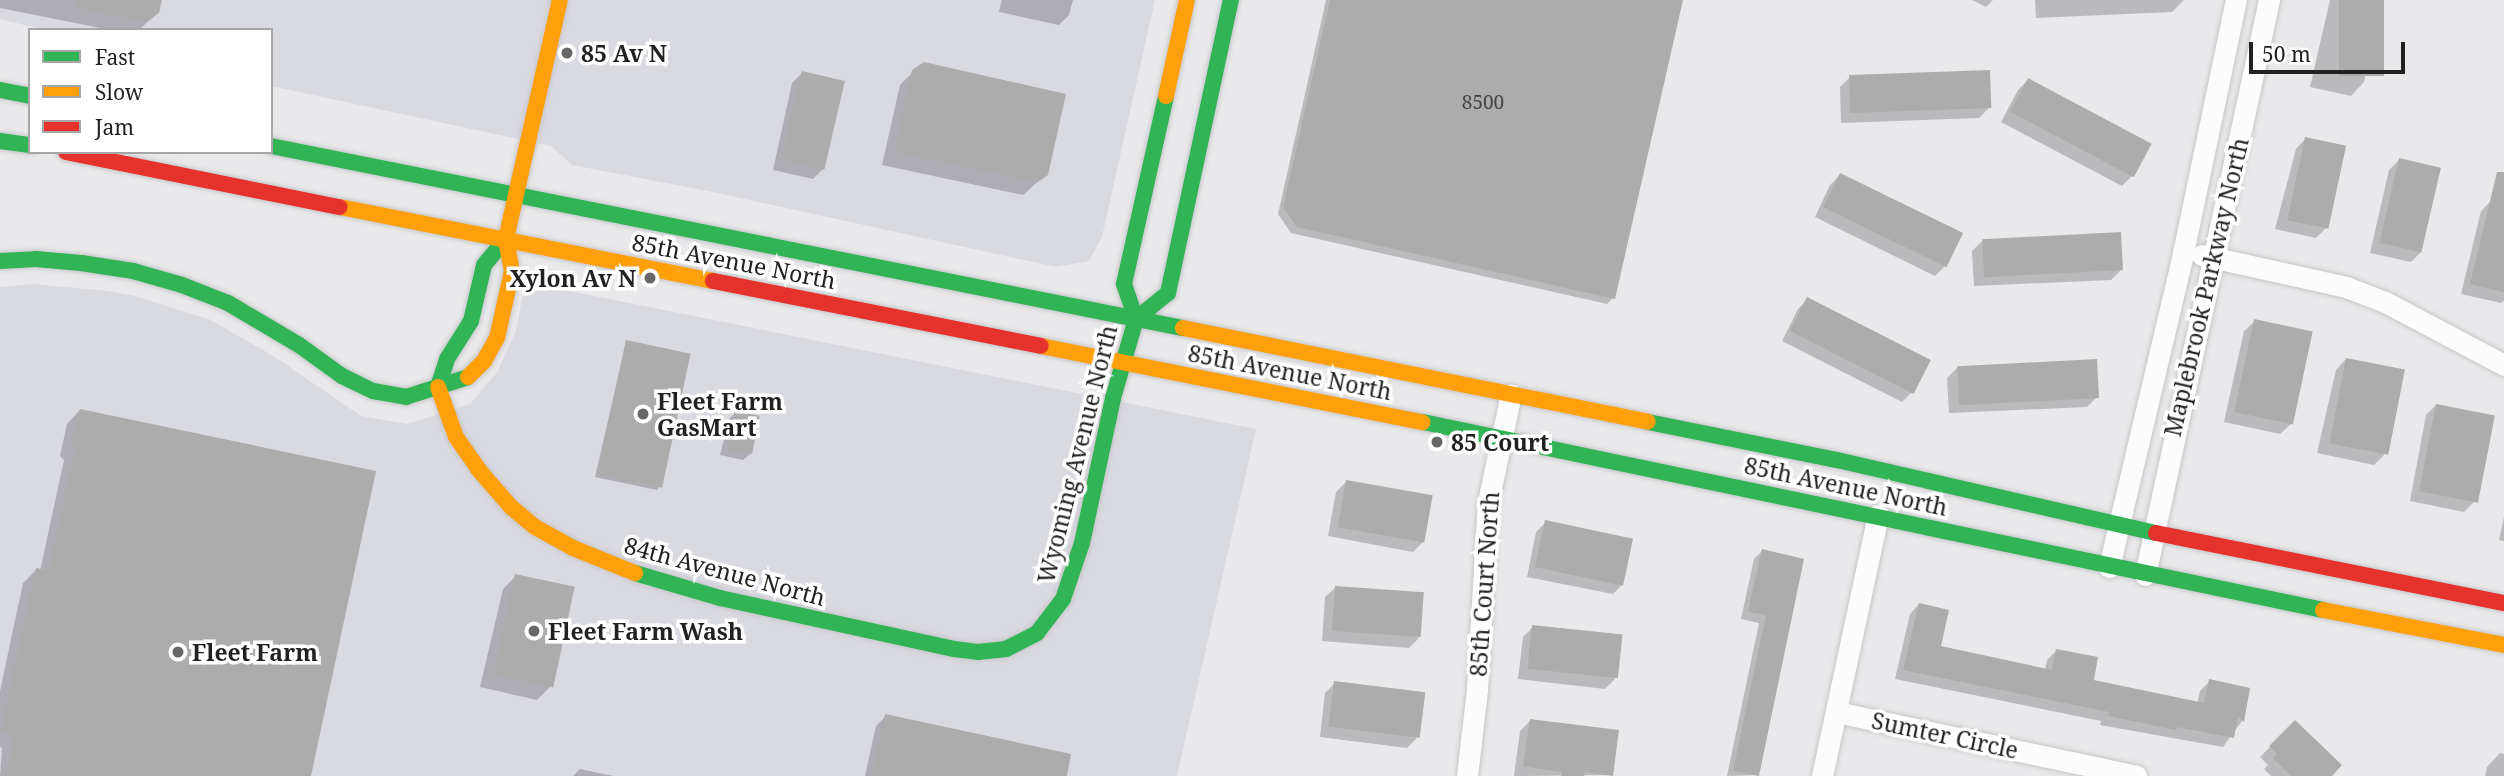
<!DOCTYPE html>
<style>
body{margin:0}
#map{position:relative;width:2504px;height:776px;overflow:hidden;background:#e9e9eb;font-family:"Noto Serif",serif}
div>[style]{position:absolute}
.built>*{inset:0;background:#d9d9e0}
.shadow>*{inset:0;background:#0003}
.building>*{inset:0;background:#acacac;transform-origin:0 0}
.roads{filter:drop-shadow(0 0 2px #c7c7c9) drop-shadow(0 0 2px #c7c7c9)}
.street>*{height:21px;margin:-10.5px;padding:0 10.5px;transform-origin:10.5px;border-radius:10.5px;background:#fcfcfc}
.fast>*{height:16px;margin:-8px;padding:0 8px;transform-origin:8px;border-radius:8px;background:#30b455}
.slow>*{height:16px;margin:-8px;padding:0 8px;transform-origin:8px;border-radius:8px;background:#ff9f0a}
.jam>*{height:16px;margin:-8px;padding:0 8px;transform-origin:8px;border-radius:8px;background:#e5322d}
.dots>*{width:19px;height:19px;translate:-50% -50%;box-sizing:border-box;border:4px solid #fff;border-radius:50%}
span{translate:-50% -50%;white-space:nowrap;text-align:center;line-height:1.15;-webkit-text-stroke:7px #fff;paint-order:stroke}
.number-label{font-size:19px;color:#444}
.number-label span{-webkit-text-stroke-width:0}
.poi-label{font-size:23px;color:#212122;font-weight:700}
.left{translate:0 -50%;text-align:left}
.right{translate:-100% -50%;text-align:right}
.street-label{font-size:23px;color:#212122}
.legend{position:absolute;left:28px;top:28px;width:245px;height:126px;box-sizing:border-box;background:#fff;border:2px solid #a6a6a7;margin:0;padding:9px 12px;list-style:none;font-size:21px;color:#212122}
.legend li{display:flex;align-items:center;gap:14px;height:35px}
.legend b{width:35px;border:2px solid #a6a6a7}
.scale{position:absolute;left:2249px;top:42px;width:156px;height:32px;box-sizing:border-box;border:4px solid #212122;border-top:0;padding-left:9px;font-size:21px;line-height:24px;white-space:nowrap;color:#212122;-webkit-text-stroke:5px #fff;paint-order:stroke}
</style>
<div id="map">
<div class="built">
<i style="clip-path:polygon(0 0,1155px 0,1102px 237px,1089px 261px,1056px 267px,713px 192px,572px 165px,551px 146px,271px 86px,271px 30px,45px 30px,0 19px)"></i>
<i style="clip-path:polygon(525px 282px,1256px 429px,1177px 776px,0 776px,0 287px,33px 284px,108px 291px,135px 296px,211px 320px,278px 359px,361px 416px,407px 424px,470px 404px,497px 372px,516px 331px)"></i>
</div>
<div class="shadow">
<i style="clip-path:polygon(0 0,160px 0,158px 12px,139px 30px,110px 30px,0 8px)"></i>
<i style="clip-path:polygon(1002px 0,1073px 0,1069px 15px,1059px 25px,999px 12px)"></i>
<i style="clip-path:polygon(1326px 0,1681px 0,1613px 298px,1607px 304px,1291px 233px,1278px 214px)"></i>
<i style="clip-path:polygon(1972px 0,1993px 0,1986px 7px)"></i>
<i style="clip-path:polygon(2035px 0,2184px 0,2172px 12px,2036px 18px)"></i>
<i style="clip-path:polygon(2330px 0,2382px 0,2364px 82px,2351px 96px,2310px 87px)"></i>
<i style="clip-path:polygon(913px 72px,1046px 174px,1023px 195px,882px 165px,900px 85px)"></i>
<i style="clip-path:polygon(802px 73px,823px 169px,813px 179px,773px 170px,792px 83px)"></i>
<i style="clip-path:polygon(1850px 77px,1989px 108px,1979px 118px,1841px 123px,1840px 87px)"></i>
<i style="clip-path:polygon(2028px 80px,2132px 176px,2122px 186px,2001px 122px,2018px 90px)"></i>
<i style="clip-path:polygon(2306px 138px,2326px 228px,2316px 238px,2275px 229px,2296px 149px)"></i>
<i style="clip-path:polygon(2399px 160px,2421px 252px,2411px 262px,2370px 253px,2389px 170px)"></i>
<i style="clip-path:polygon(1840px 175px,1945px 266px,1935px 276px,1815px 217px,1830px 185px)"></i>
<i style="clip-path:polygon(2491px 201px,2504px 205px,2504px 301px,2501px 303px,2461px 294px,2481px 211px)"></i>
<i style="clip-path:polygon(1982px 241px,2121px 270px,2111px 280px,1974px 286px,1972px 251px)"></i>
<i style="clip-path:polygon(1808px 299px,1912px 392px,1902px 402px,1782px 341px,1798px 309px)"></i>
<i style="clip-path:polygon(2255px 321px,2291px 424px,2280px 434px,2224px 422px,2244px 331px)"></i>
<i style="clip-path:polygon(626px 342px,659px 487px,657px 490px,595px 477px)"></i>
<i style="clip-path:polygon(2346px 359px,2384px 455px,2374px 465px,2317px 453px,2336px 370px)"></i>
<i style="clip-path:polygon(1958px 367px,2097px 397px,2087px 407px,1949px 413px,1947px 378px)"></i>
<i style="clip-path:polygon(2436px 405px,2474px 502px,2464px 512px,2410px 501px,2426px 415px)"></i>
<i style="clip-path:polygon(80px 410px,309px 776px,0 776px,2px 748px,0 747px,0 691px,23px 583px,36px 570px,40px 571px,64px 460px,60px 456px,67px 424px)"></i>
<i style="clip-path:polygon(735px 413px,750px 454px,743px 460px,720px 455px,729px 419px)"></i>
<i style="clip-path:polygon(1346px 482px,1423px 542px,1413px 552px,1328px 536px,1336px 492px)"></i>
<i style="clip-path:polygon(2504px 517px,2504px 541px,2499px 540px)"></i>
<i style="clip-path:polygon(1546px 522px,1623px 584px,1613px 594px,1527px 577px,1536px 532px)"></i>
<i style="clip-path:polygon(1762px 551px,1802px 560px,1758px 775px,1727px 776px,1759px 623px,1741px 619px,1754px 559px)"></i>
<i style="clip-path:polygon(516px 576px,550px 687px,537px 700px,480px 687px,503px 589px)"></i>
<i style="clip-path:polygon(1336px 587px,1419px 638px,1409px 648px,1322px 641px,1325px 597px)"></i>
<i style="clip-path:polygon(1919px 604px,1939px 648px,2045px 670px,2047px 660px,2056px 651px,2091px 682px,2197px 704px,2200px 691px,2210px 681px,2248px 689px,2242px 721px,2223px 747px,2100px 725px,2101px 721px,1895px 679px,1910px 614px)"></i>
<i style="clip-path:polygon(1533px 627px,1615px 679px,1605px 689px,1518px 679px,1523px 637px)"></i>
<i style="clip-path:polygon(1335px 683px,1417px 738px,1407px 748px,1320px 737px,1325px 693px)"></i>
<i style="clip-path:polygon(886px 716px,1065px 776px,865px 776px,876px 726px)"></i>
<i style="clip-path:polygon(1530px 721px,1612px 775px,1514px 776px,1520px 731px)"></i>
<i style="clip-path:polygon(2295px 722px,2330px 776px,2271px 776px,2264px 769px,2268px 765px,2260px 757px)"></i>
<i style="clip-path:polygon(2500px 753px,2504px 754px,2504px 776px,2485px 776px,2487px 767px)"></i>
<i style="clip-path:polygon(580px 769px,613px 776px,573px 776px)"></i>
</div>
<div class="building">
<i style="clip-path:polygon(78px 0,162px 0,159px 13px,147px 22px,77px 8px)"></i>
<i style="clip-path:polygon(1330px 0,1683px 0,1615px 299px,1297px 227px,1283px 207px)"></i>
<i style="left:2339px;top:0;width:45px;height:76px"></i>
<i style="clip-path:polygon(924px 62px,1066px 94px,1048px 175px,1038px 182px,895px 152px,912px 70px)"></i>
<i style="left:1990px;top:70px;width:38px;height:141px;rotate:88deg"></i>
<i style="left:802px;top:71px;width:44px;height:91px;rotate:13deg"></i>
<i style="left:2028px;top:78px;width:140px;height:38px;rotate:28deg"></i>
<i style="left:2305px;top:137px;width:42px;height:85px;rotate:12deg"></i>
<i style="left:2399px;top:158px;width:43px;height:87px;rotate:13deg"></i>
<i style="clip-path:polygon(2497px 172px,2504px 172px,2504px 292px,2470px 284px)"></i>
<i style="left:1840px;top:173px;width:137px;height:38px;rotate:26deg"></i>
<i style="left:2121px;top:232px;width:38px;height:139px;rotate:87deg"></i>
<i style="left:1807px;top:297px;width:139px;height:38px;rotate:27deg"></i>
<i style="left:2254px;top:319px;width:60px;height:95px;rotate:12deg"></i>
<i style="left:626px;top:340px;width:66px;height:137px;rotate:12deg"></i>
<i style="left:2346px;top:358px;width:60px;height:87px;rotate:11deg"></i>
<i style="left:2097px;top:359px;width:39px;height:140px;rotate:87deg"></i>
<i style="left:2436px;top:404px;width:60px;height:89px;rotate:11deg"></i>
<i style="clip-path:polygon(80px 409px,376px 471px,311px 776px,6px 776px,15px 735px,1px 732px,36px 568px,49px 571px,76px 446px,72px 442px)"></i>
<i style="left:735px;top:411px;width:25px;height:39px;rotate:11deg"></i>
<i style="left:1346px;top:480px;width:88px;height:48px;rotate:10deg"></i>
<i style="left:1545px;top:520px;width:90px;height:48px;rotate:12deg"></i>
<i style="clip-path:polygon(1762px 549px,1804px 559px,1759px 776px,1733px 771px,1766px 615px,1748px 612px)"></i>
<i style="left:515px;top:574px;width:61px;height:103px;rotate:12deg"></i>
<i style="left:1335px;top:586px;width:89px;height:45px;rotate:4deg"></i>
<i style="clip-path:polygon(1919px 603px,1949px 610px,1941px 646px,2052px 670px,2056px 649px,2098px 657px,2094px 680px,2204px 703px,2209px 679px,2250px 688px,2244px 722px,2238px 716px,2234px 738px,2177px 727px,2176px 730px,2108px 716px,2109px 712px,1903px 670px)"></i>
<i style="left:1532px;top:625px;width:91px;height:44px;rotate:6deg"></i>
<i style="left:1334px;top:681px;width:92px;height:46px;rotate:7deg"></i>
<i style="clip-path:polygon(885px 714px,1071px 754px,1067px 776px,872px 776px)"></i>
<i style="clip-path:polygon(1530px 719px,1619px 730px,1613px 776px,1585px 772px,1584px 776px,1561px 776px,1562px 772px,1523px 766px)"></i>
<i style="clip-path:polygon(2295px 720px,2342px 765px,2332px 776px,2291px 776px,2273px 758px,2277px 754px,2269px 746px)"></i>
</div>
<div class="roads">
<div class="street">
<i style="left:2202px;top:255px;width:148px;rotate:12.5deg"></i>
<i style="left:2346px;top:287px;width:42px;rotate:21deg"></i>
<i style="left:2385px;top:302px;width:135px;rotate:27.9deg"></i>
<i style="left:2109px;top:567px;width:323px;rotate:-76.7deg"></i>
<i style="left:2183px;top:253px;width:258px;rotate:-78.2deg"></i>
<i style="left:2145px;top:575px;width:588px;rotate:-77.83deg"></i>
<i style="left:1836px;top:712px;width:307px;rotate:12deg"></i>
<i style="left:1467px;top:776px;width:87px;rotate:-83.4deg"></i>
<i style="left:1477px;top:690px;width:188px;rotate:-86.7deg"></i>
<i style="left:1488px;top:502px;width:110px;rotate:-78deg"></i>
<i style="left:1822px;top:776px;width:267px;rotate:-77.9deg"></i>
</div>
<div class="fast">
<i style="left:0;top:90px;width:31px;rotate:11deg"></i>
<i style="left:0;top:141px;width:30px;rotate:8deg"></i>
<i style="left:271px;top:146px;width:930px;rotate:11.29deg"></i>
<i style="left:0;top:261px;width:36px;rotate:-3deg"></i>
<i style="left:36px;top:259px;width:45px;rotate:5.1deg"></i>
<i style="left:81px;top:263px;width:53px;rotate:8.7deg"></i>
<i style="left:133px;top:271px;width:51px;rotate:15.9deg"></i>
<i style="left:182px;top:285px;width:49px;rotate:21.4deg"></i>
<i style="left:228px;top:303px;width:82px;rotate:30.6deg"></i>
<i style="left:299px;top:345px;width:53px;rotate:35.8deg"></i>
<i style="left:342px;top:376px;width:34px;rotate:26deg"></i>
<i style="left:373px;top:391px;width:34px;rotate:10deg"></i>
<i style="left:406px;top:397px;width:65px;rotate:-17.9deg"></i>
<i style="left:1136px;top:319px;width:41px;rotate:-39.1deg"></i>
<i style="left:1168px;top:293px;width:300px;rotate:-77.9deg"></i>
<i style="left:438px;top:387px;width:29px;rotate:-72deg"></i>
<i style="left:447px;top:359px;width:45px;rotate:-57.7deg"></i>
<i style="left:471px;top:321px;width:57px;rotate:-76.9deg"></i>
<i style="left:484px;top:265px;width:34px;rotate:-50deg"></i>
<i style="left:1423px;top:422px;width:919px;rotate:11.8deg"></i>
<i style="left:1648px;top:422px;width:193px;rotate:11.4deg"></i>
<i style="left:1837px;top:460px;width:327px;rotate:12.9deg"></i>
<i style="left:635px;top:573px;width:89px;rotate:16.4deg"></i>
<i style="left:720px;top:598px;width:239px;rotate:12.3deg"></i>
<i style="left:954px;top:649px;width:24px;rotate:7deg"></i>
<i style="left:978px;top:652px;width:28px;rotate:-6deg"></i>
<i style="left:1006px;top:649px;width:35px;rotate:-27deg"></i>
<i style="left:1037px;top:633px;width:43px;rotate:-52.6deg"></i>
<i style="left:1063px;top:599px;width:59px;rotate:-71.3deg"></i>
<i style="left:1082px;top:543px;width:148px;rotate:-77.9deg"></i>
<i style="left:1113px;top:398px;width:82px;rotate:-73.8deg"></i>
<i style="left:1136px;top:319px;width:37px;rotate:-109deg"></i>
<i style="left:1124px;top:284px;width:193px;rotate:-77.4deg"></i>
</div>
<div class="slow">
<i style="left:1166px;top:96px;width:98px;rotate:-77.7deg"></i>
<i style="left:340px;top:207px;width:380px;rotate:11.2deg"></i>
<i style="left:1183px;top:328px;width:474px;rotate:11.4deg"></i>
<i style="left:1041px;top:346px;width:389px;rotate:11.3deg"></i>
<i style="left:468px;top:377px;width:23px;rotate:-45deg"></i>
<i style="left:484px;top:361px;width:26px;rotate:-61deg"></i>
<i style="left:497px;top:338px;width:69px;rotate:-77.4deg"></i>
<i style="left:512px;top:271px;width:33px;rotate:-101deg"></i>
<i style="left:506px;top:239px;width:245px;rotate:-77.3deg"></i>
<i style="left:438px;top:387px;width:53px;rotate:70.2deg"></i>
<i style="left:456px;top:437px;width:39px;rotate:55deg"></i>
<i style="left:478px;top:469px;width:50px;rotate:49deg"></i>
<i style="left:511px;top:507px;width:31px;rotate:40deg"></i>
<i style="left:535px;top:527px;width:43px;rotate:28.9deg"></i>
<i style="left:573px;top:548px;width:67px;rotate:22deg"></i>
<i style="left:2323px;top:610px;width:184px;rotate:10.9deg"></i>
</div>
<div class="jam">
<i style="left:66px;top:152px;width:279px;rotate:11.4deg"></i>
<i style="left:713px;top:281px;width:334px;rotate:11.2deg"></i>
<i style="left:2156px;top:533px;width:355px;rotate:11.4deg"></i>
</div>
</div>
<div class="dots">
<i style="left:567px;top:53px;background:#676768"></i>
<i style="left:650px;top:278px;background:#676768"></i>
<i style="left:643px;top:414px;background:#676768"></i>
<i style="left:1437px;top:442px;background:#676768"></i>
<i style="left:534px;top:631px;background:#676768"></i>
<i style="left:178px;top:652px;background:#676768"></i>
</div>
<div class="number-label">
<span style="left:1483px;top:103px">8500</span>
</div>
<div class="poi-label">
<span class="left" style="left:581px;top:53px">85 Av N</span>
<span class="right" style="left:636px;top:278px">Xylon Av N</span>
<span class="left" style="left:657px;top:414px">Fleet Farm<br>GasMart</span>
<span class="left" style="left:1451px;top:442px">85 Court</span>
<span class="left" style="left:548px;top:631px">Fleet Farm Wash</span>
<span class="left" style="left:192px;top:652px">Fleet Farm</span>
</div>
<div class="street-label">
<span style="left:734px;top:261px;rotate:11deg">85th Avenue North</span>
<span style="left:2206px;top:287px;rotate:-77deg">Maplebrook Parkway North</span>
<span style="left:1290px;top:372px;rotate:11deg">85th Avenue North</span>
<span style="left:1077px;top:454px;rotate:-76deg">Wyoming Avenue North</span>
<span style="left:1846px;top:486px;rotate:12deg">85th Avenue North</span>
<span style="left:725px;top:571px;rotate:15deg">84th Avenue North</span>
<span style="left:1484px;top:584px;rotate:-86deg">85th Court North</span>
<span style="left:1945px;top:735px;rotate:12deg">Sumter Circle</span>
</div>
<ul class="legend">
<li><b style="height:9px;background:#30b455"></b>Fast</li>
<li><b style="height:9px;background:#ff9f0a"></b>Slow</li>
<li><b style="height:9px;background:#e5322d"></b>Jam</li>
</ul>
<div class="scale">50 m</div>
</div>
